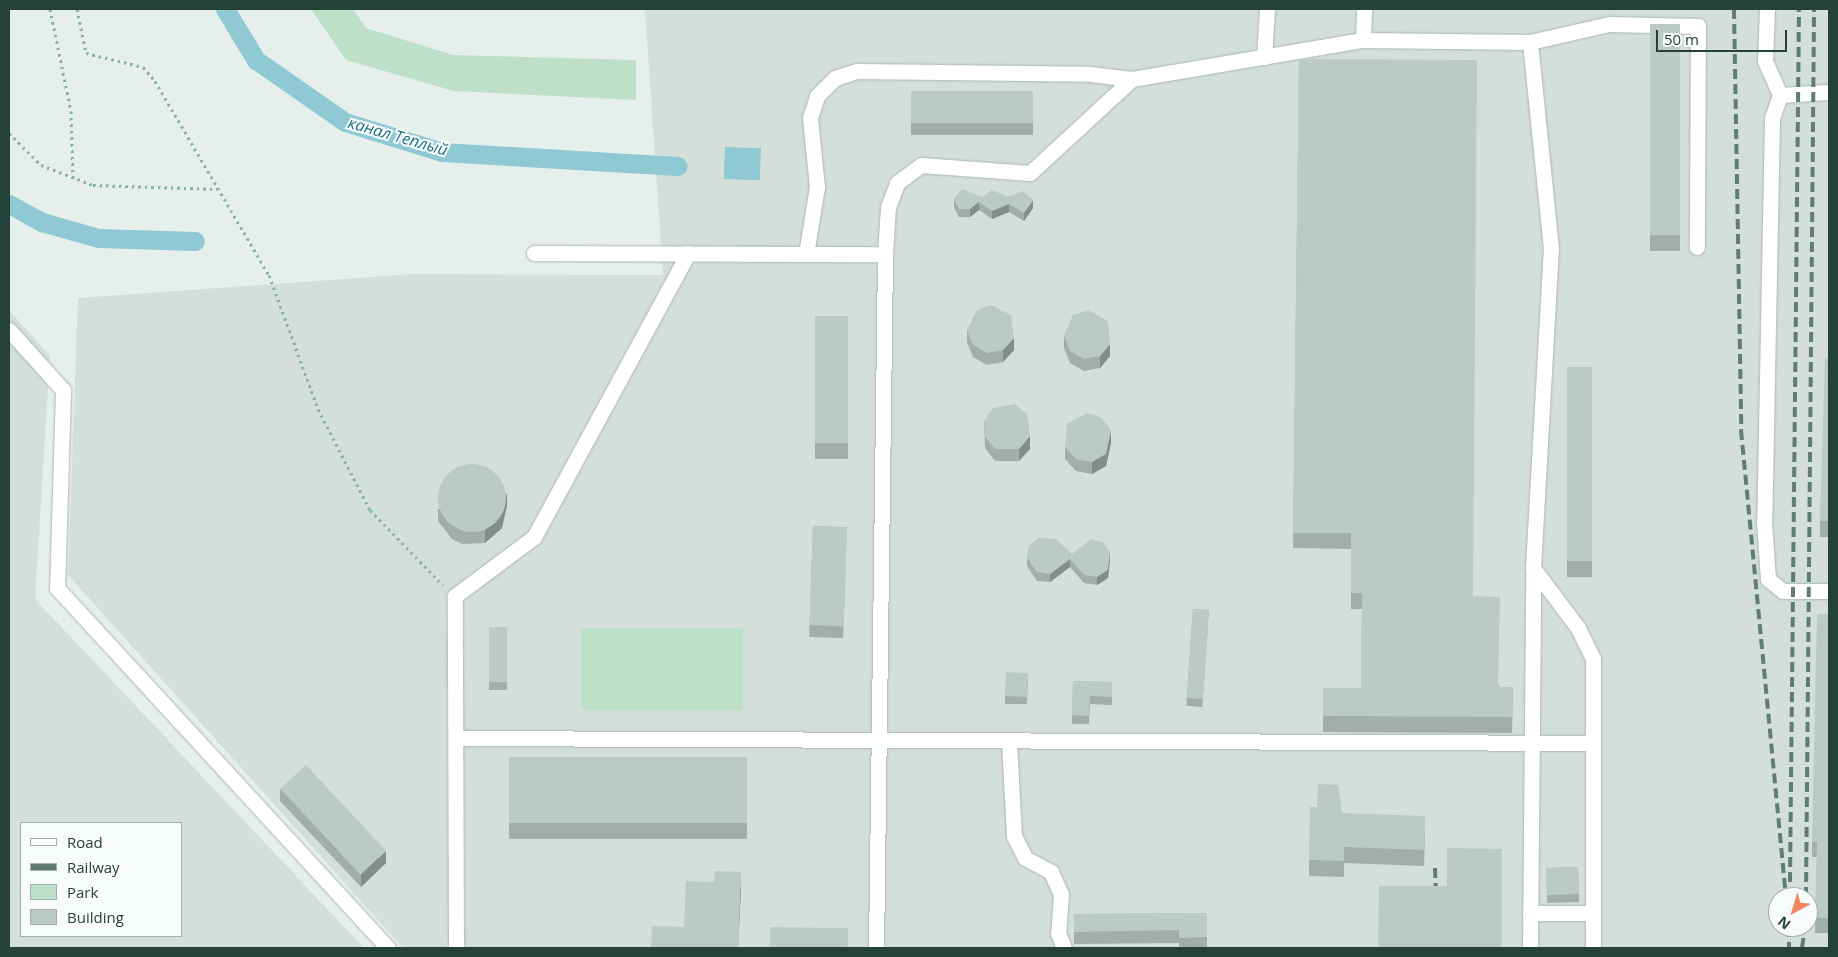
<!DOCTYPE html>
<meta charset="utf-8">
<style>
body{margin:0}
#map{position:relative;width:1838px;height:957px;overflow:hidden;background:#e6efeb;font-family:"Open Sans",sans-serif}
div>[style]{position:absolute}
.built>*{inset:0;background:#d4dfda}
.green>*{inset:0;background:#bfe0c8;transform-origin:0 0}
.water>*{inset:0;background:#8ec9d4;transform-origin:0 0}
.canal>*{height:19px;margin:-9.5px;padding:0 9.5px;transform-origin:9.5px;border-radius:9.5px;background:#8ec9d4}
.path>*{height:3px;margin-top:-1.5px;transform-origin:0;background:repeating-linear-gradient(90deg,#86b3a5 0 2.5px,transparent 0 6.5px)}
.roads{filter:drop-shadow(0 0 1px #a8b8b2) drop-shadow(0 0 1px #a8b8b2)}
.minor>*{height:15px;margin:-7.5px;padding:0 7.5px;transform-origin:7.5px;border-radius:7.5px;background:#fff}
.rail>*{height:4px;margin-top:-2px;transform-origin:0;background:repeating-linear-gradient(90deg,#5f7d75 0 10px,transparent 0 15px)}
.wall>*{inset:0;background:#a1aea9;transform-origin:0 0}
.shaded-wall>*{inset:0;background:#838d89}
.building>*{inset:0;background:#bbcac4;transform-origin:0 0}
.round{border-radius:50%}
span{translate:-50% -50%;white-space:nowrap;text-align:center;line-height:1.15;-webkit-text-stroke:4px #f7fbf9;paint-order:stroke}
.water-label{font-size:16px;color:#1c6f80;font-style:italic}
.frame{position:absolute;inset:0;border:10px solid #24423a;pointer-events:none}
.legend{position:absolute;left:20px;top:822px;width:162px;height:115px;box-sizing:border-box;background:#f7fbf9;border:1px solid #a3b1ad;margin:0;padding:6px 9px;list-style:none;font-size:15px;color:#24423a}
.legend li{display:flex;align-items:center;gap:10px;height:25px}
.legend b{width:25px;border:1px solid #a3b1ad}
.north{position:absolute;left:1768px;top:887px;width:50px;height:50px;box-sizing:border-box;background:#f7fbf9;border:1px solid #a3b1ad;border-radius:50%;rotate:219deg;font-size:14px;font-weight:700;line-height:20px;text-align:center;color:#24423a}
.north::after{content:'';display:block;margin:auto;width:18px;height:22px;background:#f4845f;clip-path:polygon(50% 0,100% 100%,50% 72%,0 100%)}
.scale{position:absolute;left:1656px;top:30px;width:131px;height:22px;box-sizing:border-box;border:2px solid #24423a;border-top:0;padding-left:6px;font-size:15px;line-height:18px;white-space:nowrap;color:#24423a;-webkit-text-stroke:4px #f7fbf9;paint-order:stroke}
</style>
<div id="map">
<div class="built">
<i style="clip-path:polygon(evenodd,645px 9px,1829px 9px,1829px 948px,403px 948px,68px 575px,78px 298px,413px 274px,663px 275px,645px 9px,1778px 897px,1808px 897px,1808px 927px,1778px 927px,1778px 897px)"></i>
<i style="clip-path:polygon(evenodd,9px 310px,50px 356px,35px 599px,364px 948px,9px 948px,9px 310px,21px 823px,181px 823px,181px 936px,21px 936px,21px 823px)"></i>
</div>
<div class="green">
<i style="clip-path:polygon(311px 9px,353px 9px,366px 28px,453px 55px,636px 60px,636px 100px,454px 91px,346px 60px)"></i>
<i style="left:581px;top:628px;width:162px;height:82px"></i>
</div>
<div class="water">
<i style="left:725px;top:147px;width:36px;height:32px;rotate:2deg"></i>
</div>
<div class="canal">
<i style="left:225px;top:9px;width:60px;rotate:58.7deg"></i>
<i style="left:256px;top:60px;width:108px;rotate:34.9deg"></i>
<i style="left:345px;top:122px;width:102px;rotate:17.2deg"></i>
<i style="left:442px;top:152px;width:236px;rotate:3.4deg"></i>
<i style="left:9px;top:204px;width:38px;rotate:29deg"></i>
<i style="left:42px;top:222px;width:58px;rotate:15.9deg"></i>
<i style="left:98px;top:238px;width:97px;rotate:1.8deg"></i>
</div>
<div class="path">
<i style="left:50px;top:9px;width:104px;rotate:78.4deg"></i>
<i style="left:71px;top:111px;width:68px;rotate:88.3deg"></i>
<i style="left:77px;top:9px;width:45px;rotate:78.4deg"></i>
<i style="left:86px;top:53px;width:59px;rotate:13.8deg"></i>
<i style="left:143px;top:67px;width:18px;rotate:49deg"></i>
<i style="left:155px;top:81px;width:225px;rotate:59.6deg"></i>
<i style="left:269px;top:275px;width:143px;rotate:69.9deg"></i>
<i style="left:318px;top:409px;width:114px;rotate:62.8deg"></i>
<i style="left:370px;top:510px;width:105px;rotate:45.8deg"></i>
<i style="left:9px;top:133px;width:45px;rotate:45deg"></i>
<i style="left:41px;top:165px;width:56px;rotate:21deg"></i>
<i style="left:93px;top:185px;width:124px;rotate:1.8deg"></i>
</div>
<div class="roads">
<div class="minor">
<i style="left:1767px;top:9px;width:52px;rotate:92.2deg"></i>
<i style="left:1765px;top:61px;width:37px;rotate:66deg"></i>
<i style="left:1780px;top:95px;width:49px;rotate:-3.5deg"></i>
<i style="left:1363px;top:40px;width:31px;rotate:-88deg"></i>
<i style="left:1264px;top:57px;width:48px;rotate:-86.4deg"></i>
<i style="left:1780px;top:95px;width:24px;rotate:109deg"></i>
<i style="left:1772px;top:118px;width:404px;rotate:91.1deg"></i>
<i style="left:1764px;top:522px;width:57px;rotate:86deg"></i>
<i style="left:1768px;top:579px;width:19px;rotate:39deg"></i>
<i style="left:1783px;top:591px;width:46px"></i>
<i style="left:534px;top:253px;width:351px;rotate:0.2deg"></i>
<i style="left:885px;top:254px;width:694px;rotate:90.74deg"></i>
<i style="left:806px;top:254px;width:68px;rotate:-80.7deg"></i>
<i style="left:817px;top:187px;width:69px;rotate:-95.8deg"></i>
<i style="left:810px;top:118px;width:23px;rotate:-72deg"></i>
<i style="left:817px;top:96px;width:25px;rotate:-45deg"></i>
<i style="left:835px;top:78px;width:23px;rotate:-18deg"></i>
<i style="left:857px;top:71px;width:233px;rotate:0.7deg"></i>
<i style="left:1090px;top:74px;width:42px;rotate:6.8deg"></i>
<i style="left:885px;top:254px;width:47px;rotate:-86.3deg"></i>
<i style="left:888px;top:207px;width:26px;rotate:-69deg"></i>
<i style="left:897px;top:183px;width:30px;rotate:-37deg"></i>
<i style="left:921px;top:165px;width:109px;rotate:4.2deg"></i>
<i style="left:1030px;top:173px;width:139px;rotate:-42.7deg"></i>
<i style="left:1132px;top:79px;width:234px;rotate:-9.6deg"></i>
<i style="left:1363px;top:40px;width:167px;rotate:0.7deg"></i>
<i style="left:9px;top:330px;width:81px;rotate:48deg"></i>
<i style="left:63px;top:390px;width:198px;rotate:91.7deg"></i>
<i style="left:57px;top:588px;width:489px;rotate:47.4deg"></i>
<i style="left:1533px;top:568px;width:75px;rotate:53.1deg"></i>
<i style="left:1578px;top:628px;width:34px;rotate:64deg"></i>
<i style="left:1593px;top:659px;width:289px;rotate:90deg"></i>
<i style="left:456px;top:738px;width:1137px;rotate:0.25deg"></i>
<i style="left:1009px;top:741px;width:95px;rotate:87deg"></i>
<i style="left:1014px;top:836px;width:25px;rotate:63deg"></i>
<i style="left:1025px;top:858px;width:30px;rotate:28deg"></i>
<i style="left:1051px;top:872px;width:24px;rotate:66deg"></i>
<i style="left:1061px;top:894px;width:39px;rotate:94deg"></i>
<i style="left:1058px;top:933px;width:16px;rotate:68deg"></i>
<i style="left:1530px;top:913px;width:63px"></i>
<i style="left:456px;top:948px;width:352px;rotate:-90.2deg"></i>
<i style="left:455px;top:596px;width:99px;rotate:-36.8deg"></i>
<i style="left:534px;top:537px;width:323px;rotate:-61.5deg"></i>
<i style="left:1530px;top:948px;width:380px;rotate:-89.5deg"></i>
<i style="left:1533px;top:568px;width:320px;rotate:-86.8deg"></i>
<i style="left:1551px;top:249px;width:208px;rotate:-95.8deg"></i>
<i style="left:1530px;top:42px;width:81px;rotate:-12.8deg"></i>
<i style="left:1609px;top:24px;width:89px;rotate:1.3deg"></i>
<i style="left:1698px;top:26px;width:221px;rotate:90.3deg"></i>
</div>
</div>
<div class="rail">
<i style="left:1734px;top:9px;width:421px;rotate:89deg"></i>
<i style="left:1741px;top:430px;width:469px;rotate:84.5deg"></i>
<i style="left:1435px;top:868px;width:32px;rotate:88deg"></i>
<i style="left:1790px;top:882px;width:873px;rotate:-89.41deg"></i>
<i style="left:1806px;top:897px;width:888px;rotate:-89.48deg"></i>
<i style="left:1789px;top:927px;width:21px;rotate:90deg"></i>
<i style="left:1802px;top:948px;width:21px;rotate:-82deg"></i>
</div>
<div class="wall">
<i style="left:1650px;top:24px;width:30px;height:227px"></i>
<i style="clip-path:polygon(1299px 59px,1473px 596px,1499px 687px,1513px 687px,1512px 733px,1323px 732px,1323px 688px,1361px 688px,1362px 609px,1351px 609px,1351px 549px,1293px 548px)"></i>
<i style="left:911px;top:91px;width:122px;height:44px"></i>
<i style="clip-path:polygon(983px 197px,1033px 208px,1024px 221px,1009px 212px,992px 219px,979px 210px,970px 217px,959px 217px,954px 207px,954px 199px)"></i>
<i style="left:815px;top:316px;width:33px;height:143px"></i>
<i style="clip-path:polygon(967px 330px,1014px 350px,1003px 362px,987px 365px,973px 357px,967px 342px)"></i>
<i style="clip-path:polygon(1064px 336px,1110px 356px,1100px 368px,1084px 371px,1070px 363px,1064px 348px)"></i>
<i style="clip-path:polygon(1829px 359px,1829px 537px,1820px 537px,1820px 521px)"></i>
<i style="left:1567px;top:367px;width:25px;height:210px"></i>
<i style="clip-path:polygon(984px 421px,1030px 449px,1019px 461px,995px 461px,985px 448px)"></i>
<i style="clip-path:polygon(1111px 443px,1106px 466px,1092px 474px,1076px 471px,1065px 459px,1065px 447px)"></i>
<i style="clip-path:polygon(507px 505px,502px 528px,485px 543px,462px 544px,452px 539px,438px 521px,438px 509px)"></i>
<i style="left:813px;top:526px;width:34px;height:111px;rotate:2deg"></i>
<i style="clip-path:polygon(1072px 554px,1110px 560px,1108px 578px,1097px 585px,1084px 583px,1070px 567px,1050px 582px,1037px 581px,1027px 566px,1027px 558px)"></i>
<i style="left:1193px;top:609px;width:16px;height:97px;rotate:4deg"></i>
<i style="clip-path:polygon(1829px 614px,1829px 933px,1815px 933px,1817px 857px,1812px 857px,1812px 842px)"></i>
<i style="left:489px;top:627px;width:18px;height:63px"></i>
<i style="clip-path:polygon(1028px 673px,1027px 704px,1005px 704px,1005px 696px)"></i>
<i style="clip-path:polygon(1073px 681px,1112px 682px,1112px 705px,1090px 704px,1089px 724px,1072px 724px)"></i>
<i style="left:509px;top:757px;width:238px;height:82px"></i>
<i style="clip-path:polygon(280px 789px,386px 863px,361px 887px,280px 801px)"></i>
<i style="clip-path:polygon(1342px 813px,1425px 831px,1424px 866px,1344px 863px,1344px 877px,1309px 876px,1309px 860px)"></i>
<i style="left:1578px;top:867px;width:35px;height:32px;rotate:88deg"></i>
<i style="clip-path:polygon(741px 888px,738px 948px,651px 948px,684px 927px)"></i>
<i style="clip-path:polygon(1207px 913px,1207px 948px,1179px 948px,1179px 943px,1074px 944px,1074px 914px)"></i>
</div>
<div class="shaded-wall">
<i style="clip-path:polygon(1033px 200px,1033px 208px,1024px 221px,1024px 213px)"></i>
<i style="clip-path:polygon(979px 202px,979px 210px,970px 217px,970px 209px)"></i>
<i style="clip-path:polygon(1009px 204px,1009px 212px,992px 219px,992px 211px)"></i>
<i style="clip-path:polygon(1014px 338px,1014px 350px,1003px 362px,1003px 350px)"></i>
<i style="clip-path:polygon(1110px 344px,1110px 356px,1100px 368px,1100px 356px)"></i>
<i style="clip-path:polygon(1111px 431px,1111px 443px,1106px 466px,1092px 474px,1092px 462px)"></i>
<i style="clip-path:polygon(1030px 436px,1030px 449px,1019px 461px,1019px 449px)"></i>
<i style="clip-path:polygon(507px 493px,507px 505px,502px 528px,485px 543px,485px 531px)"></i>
<i style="clip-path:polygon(1110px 552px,1110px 560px,1108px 578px,1097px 585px,1097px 577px)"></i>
<i style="clip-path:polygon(1070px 559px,1070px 567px,1050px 582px,1050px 574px)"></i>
<i style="clip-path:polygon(386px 851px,386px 863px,361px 887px,361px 875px)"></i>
<i style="clip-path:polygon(741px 872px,741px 888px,738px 948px)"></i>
</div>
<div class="building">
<i style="left:1650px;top:24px;width:30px;height:211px"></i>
<i style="clip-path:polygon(1299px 59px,1477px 60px,1473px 596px,1500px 597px,1498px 687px,1513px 687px,1512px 717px,1323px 716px,1323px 688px,1361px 688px,1362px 593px,1351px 593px,1351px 533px,1293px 533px)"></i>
<i style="left:911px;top:91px;width:122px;height:32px"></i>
<i style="clip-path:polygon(962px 189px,983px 197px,992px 190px,1008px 197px,1023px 191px,1033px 200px,1024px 213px,1009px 204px,992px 211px,979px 202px,970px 209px,959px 209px,954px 199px)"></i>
<i style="clip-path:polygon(991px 305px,1011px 315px,1014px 338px,1003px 350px,987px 353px,973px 345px,967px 330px,977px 310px)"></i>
<i style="clip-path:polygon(1088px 310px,1108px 321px,1110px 344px,1100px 356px,1084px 359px,1070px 351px,1064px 336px,1073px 315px)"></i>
<i style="left:815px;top:316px;width:33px;height:127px"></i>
<i style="clip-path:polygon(1825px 358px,1829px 359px,1829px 521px,1820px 521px)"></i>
<i style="left:1567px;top:367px;width:25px;height:194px"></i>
<i style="clip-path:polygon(1015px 404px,1027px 414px,1030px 436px,1019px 449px,995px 449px,985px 436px,984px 421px,993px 408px)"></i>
<i style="clip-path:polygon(1088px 413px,1102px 418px,1111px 431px,1106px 454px,1092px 462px,1076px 459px,1065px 447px,1067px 424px)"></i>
<i class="round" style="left:438px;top:464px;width:68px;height:68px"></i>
<i style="left:813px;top:526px;width:34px;height:99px;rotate:2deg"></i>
<i style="clip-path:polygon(1038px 538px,1056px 539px,1072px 554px,1091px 539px,1103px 542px,1110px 552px,1108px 570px,1097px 577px,1084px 575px,1070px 559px,1050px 574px,1037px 572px,1027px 558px,1029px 546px)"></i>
<i style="left:1193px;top:609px;width:16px;height:89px;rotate:4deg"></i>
<i style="clip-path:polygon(1817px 614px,1829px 614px,1829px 918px,1815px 918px,1817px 842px,1812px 842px)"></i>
<i style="left:489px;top:627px;width:18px;height:55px"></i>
<i style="left:1006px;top:672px;width:22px;height:24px;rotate:3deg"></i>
<i style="clip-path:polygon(1073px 681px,1112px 682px,1112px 697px,1090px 696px,1089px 716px,1072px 715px)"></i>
<i style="left:509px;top:757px;width:238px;height:66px"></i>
<i style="left:306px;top:765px;width:117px;height:35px;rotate:47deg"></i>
<i style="clip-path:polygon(1318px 784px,1338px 785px,1342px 813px,1425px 816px,1424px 850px,1344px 847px,1344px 861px,1309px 860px,1310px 807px,1317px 807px)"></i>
<i style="clip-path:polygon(1447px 848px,1502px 849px,1502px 948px,1378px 948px,1379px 886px,1447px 886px)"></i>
<i style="left:1578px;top:867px;width:27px;height:32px;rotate:88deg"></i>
<i style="clip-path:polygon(715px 871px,741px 872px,738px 948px,715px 947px,715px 948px,651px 948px,652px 926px,684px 927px,686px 881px,714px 882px)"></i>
<i style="clip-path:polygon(1207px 913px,1207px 937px,1179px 938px,1179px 930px,1074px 932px,1074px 914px)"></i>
<i style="left:770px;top:927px;width:78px;height:21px;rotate:1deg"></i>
</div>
<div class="water-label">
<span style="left:398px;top:136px;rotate:16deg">канал Теплый</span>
</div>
<div class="frame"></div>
<ul class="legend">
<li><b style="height:6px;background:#fff"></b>Road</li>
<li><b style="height:6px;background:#5f7d75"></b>Railway</li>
<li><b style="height:14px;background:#bfe0c8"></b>Park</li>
<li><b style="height:14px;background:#bbcac4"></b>Building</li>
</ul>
<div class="north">N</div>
<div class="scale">50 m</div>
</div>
